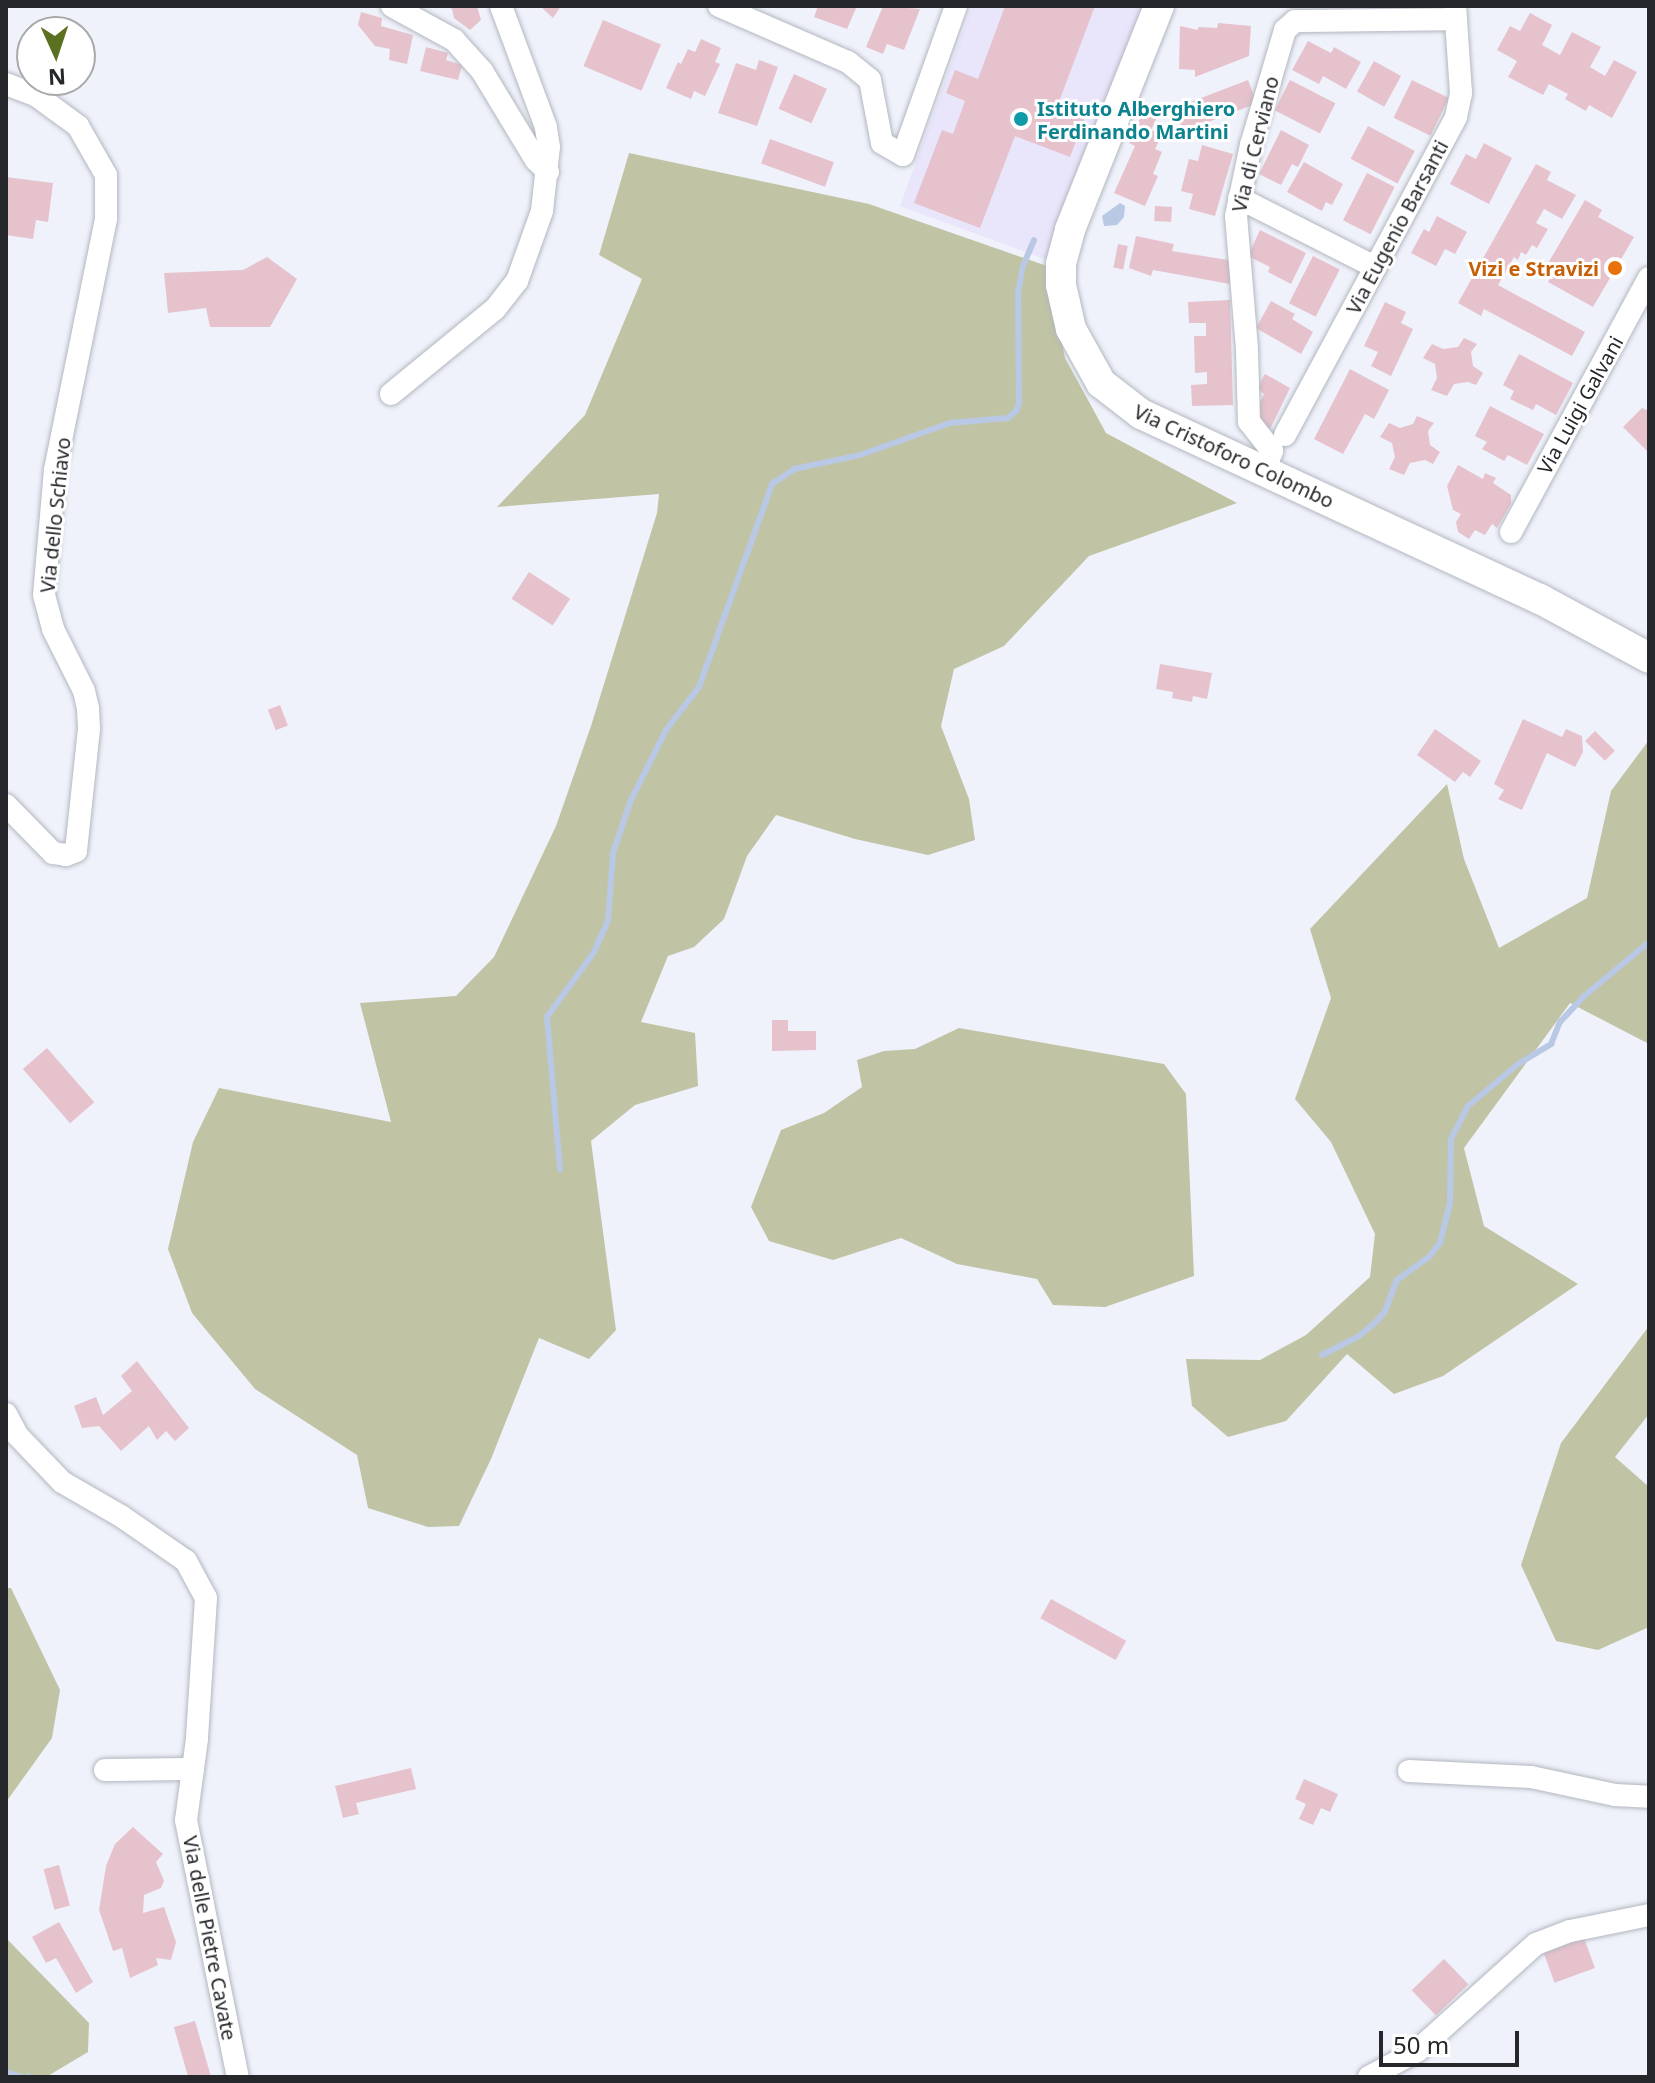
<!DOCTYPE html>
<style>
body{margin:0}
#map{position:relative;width:1655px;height:2083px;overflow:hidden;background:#eff2fb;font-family:"Noto Sans",sans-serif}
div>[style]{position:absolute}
.education>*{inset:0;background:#e9e5fb}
.forest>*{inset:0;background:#c0c4a5}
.water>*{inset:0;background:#b9c8e4}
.stream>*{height:6px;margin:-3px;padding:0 3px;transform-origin:3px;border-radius:3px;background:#b9c8e4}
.building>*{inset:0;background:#e6c2cd;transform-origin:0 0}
.roads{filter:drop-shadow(0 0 2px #b3b7bf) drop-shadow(0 0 2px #b3b7bf)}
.street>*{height:22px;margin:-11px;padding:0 11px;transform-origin:11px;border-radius:11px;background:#fff}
.secondary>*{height:30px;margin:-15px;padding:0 15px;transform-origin:15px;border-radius:15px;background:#fff}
.dots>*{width:22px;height:22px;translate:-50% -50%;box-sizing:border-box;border:4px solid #fff;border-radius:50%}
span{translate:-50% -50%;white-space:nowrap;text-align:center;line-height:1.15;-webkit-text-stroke:6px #fff;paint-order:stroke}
.culture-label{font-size:20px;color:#0d838f;font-weight:700}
.left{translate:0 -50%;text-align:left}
.street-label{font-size:20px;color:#26272a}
.food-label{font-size:20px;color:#c56008;font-weight:700}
.right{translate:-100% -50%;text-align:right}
.frame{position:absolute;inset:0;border:8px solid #26272a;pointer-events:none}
.north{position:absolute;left:16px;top:16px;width:80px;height:80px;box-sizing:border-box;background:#fff;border:2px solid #a8a9aa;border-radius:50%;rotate:177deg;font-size:22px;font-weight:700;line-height:32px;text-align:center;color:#26272a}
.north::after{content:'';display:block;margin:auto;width:28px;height:36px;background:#5b7020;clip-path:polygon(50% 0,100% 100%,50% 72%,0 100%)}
.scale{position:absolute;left:1379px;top:2031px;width:140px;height:36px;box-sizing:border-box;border:4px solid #26272a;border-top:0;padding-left:10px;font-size:24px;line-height:28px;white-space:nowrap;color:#26272a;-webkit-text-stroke:6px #fff;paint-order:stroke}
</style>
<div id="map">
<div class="education">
<i style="clip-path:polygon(972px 6px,1149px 6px,1050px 261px,900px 206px)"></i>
</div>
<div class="forest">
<i style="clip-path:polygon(629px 153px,869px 204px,1047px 266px,1065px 358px,1106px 433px,1237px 503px,1089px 556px,1004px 646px,954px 669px,941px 726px,969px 799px,975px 840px,928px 855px,855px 839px,776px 815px,747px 856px,724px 919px,694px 947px,668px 956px,641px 1022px,695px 1033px,698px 1086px,635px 1105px,591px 1141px,616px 1330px,589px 1359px,539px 1338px,491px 1459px,459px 1526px,428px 1527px,368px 1508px,357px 1455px,255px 1389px,192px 1313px,168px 1249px,193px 1142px,219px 1088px,391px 1122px,360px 1003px,456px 996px,494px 957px,556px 826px,591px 726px,657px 513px,659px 494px,497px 507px,585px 415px,642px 279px,599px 255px)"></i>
<i style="clip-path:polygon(1649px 740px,1649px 1044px,1570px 1003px,1464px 1148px,1484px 1226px,1578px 1284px,1443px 1376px,1394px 1394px,1347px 1354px,1286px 1421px,1228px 1437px,1192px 1406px,1186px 1359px,1260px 1360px,1306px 1335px,1370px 1277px,1375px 1234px,1331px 1142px,1295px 1099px,1331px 998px,1310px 929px,1447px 784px,1464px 859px,1499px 948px,1587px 898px,1611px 791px)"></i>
<i style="clip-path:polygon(959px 1028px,1164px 1064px,1186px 1094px,1194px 1276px,1105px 1307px,1053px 1305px,1037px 1279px,957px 1264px,901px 1238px,833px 1260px,769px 1241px,751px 1207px,781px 1130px,824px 1113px,862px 1087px,857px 1060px,884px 1051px,915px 1049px)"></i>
<i style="clip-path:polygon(1649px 1326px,1649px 1414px,1615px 1457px,1649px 1487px,1649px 1627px,1598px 1650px,1556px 1641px,1521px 1565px,1561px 1443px)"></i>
<i style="clip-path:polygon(6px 1588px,11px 1588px,60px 1690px,52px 1738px,6px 1802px)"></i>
<i style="clip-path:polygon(6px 1938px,89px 2023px,88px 2052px,46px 2077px,6px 2077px)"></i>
</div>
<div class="water">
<i style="clip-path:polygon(1120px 203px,1125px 206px,1124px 217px,1117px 225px,1104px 226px,1102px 216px)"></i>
</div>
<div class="stream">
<i style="left:560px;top:1169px;width:153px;rotate:-94.9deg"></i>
<i style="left:547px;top:1017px;width:80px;rotate:-54.1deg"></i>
<i style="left:594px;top:952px;width:35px;rotate:-66deg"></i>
<i style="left:608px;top:920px;width:67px;rotate:-85.7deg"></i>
<i style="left:613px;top:853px;width:56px;rotate:-71.2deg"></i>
<i style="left:631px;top:800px;width:78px;rotate:-63.4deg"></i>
<i style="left:666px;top:730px;width:54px;rotate:-52.5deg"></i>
<i style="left:699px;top:687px;width:216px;rotate:-70.2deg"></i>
<i style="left:772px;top:484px;width:27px;rotate:-34deg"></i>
<i style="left:794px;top:469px;width:67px;rotate:-12deg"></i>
<i style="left:860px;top:455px;width:96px;rotate:-19.6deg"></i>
<i style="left:950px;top:423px;width:58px;rotate:-4.9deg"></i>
<i style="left:1008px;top:418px;width:11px;rotate:-41deg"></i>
<i style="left:1016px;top:411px;width:9px;rotate:-69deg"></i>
<i style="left:1019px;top:403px;width:110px;rotate:-90.5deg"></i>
<i style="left:1018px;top:293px;width:27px;rotate:-80deg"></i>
<i style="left:1023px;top:266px;width:28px;rotate:-67deg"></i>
<i style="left:1322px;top:1355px;width:42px;rotate:-27.2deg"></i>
<i style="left:1359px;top:1336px;width:23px;rotate:-40deg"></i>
<i style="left:1377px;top:1321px;width:13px;rotate:-51deg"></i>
<i style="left:1385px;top:1311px;width:33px;rotate:-69deg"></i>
<i style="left:1397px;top:1280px;width:39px;rotate:-36deg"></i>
<i style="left:1429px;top:1257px;width:18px;rotate:-52deg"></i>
<i style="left:1440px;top:1243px;width:41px;rotate:-76deg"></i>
<i style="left:1450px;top:1203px;width:64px;rotate:-89.1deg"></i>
<i style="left:1451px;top:1139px;width:37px;rotate:-63deg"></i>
<i style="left:1468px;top:1106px;width:65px;rotate:-40deg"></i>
<i style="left:1518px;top:1064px;width:39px;rotate:-31deg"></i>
<i style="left:1551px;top:1044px;width:24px;rotate:-68deg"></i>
<i style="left:1560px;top:1022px;width:34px;rotate:-47deg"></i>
<i style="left:1583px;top:997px;width:86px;rotate:-39.8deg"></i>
<i style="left:6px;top:2072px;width:16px;rotate:18deg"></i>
<i style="left:28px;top:2077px;width:1px;rotate:-45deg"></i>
</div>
<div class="building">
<i style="clip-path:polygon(446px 6px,477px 6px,481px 20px,470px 30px,454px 18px,452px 9px)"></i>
<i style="clip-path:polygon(540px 6px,561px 6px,553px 18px)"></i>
<i style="clip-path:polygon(818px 6px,857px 6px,847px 29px,814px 17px)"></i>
<i style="clip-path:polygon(883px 6px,920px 9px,904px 50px,887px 44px,883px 54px,866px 47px)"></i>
<i style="clip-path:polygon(1005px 6px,1095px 6px,1060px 99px,1088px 109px,1070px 157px,1015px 136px,980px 228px,914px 203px,942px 130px,953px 134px,965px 101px,946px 93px,955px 70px,978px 79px)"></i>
<i style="clip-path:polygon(361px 12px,382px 18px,381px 26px,413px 35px,407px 64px,389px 60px,390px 49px,375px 46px,358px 25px)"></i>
<i style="clip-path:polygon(1530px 13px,1552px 25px,1542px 45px,1560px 55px,1572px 32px,1601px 47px,1590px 67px,1605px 76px,1614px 60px,1637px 72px,1612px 118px,1589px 105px,1586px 111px,1565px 99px,1568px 94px,1549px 84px,1543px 95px,1508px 77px,1517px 61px,1497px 50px,1510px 26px,1520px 31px)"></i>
<i style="left:603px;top:20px;width:63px;height:50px;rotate:23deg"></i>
<i style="clip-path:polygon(1218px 23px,1251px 26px,1249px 56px,1195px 77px,1195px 70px,1179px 69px,1180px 26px,1198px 30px,1198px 27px,1217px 28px)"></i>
<i style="clip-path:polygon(701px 39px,721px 48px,715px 62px,720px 64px,705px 96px,694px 91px,691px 99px,666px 88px,678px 62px,681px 64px,688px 49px,695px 52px)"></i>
<i style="clip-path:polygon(1308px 41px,1331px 53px,1334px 47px,1361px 62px,1346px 89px,1323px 76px,1319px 84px,1292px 70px)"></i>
<i style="clip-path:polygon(426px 47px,448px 53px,446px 60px,462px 65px,458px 80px,420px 71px)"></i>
<i style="clip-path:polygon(759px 60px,778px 67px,757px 126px,718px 113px,736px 63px,756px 70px)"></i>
<i style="left:1374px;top:61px;width:31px;height:35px;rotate:29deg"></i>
<i style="left:794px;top:74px;width:36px;height:38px;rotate:24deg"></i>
<i style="left:1248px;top:80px;width:25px;height:79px;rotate:69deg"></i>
<i style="left:1290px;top:80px;width:51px;height:34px;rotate:27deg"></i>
<i style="left:1412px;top:80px;width:41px;height:42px;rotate:26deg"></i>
<i style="clip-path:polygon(1144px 109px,1158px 115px,1151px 130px,1162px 135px,1155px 149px,1162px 152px,1153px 174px,1158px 176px,1145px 206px,1114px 193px,1135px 146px,1129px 143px)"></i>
<i style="left:1368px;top:126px;width:53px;height:37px;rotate:28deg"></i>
<i style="clip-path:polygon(1281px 130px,1309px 145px,1298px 167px,1292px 164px,1281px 185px,1259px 174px)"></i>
<i style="left:770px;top:139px;width:68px;height:26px;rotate:20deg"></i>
<i style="clip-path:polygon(1484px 143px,1512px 158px,1489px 204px,1450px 184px,1466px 154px,1476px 159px)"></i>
<i style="clip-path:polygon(1202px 145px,1233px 154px,1215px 216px,1189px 209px,1193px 194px,1181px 191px,1189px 159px,1198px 161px)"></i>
<i style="clip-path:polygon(1304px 162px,1343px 184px,1332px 205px,1326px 202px,1322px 211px,1287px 192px)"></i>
<i style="clip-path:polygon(1536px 164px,1551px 172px,1547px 180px,1576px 195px,1562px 219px,1544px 209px,1536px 223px,1548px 229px,1537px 248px,1532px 245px,1526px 255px,1521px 252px,1518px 260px,1514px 257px,1498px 285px,1585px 332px,1572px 356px,1484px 309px,1481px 316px,1458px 303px)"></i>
<i style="left:1367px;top:173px;width:31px;height:53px;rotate:27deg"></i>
<i style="clip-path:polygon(6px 177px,53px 183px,48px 222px,36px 220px,33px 239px,6px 235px)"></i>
<i style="clip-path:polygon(1585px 200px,1602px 210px,1598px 217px,1634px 237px,1593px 307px,1548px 282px,1555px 269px,1547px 265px)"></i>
<i style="left:1155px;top:206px;width:17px;height:15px;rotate:3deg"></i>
<i style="clip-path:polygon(1437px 216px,1467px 232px,1455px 254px,1445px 249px,1436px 266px,1411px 253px,1424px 229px,1429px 232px)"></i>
<i style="clip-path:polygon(1260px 230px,1306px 253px,1291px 284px,1268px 272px,1270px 267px,1248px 256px)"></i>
<i style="clip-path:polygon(1136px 236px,1174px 244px,1172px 251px,1234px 261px,1230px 284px,1153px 270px,1151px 276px,1129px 268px)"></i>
<i style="left:1118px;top:244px;width:10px;height:24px;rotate:11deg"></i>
<i style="left:1313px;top:256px;width:30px;height:53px;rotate:27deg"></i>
<i style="clip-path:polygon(267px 257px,297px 279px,270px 327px,210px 327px,206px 308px,168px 313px,164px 273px,243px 270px)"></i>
<i style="clip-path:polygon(1230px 300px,1233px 405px,1192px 406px,1191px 385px,1207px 384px,1207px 372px,1195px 373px,1194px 336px,1206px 336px,1206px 323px,1189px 323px,1188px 302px)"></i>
<i style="clip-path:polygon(1271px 301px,1295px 314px,1292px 319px,1313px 332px,1301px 354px,1256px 328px)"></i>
<i style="clip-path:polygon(1385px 302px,1406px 312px,1401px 323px,1413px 329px,1391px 376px,1371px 366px,1378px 352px,1364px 346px)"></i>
<i style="clip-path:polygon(1464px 338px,1477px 344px,1471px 352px,1473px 366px,1483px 373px,1476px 385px,1468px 382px,1454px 384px,1447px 396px,1431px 390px,1437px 378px,1435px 364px,1423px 358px,1432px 344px,1443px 349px,1458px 347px)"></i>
<i style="clip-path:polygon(1519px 354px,1573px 383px,1556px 415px,1536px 404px,1533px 410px,1510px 399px,1514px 391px,1503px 385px)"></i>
<i style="clip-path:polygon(1350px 369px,1389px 390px,1374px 419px,1365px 414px,1343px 454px,1314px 439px)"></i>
<i style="clip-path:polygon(1265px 374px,1290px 388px,1270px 429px,1259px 424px,1258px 407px,1264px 394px,1257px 388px)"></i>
<i style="clip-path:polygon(1490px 406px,1544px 434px,1527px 465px,1508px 455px,1504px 461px,1482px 449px,1487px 442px,1475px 436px)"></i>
<i style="clip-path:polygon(1642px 408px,1649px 411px,1649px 453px,1623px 427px)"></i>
<i style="clip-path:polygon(1417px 416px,1434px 423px,1428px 431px,1430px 445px,1440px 452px,1433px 464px,1425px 460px,1410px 463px,1404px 475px,1389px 469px,1395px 457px,1392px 443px,1380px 437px,1389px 423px,1400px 428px,1413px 424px)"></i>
<i style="clip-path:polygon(1458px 465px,1483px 479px,1485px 473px,1496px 478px,1493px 483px,1511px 495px,1511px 504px,1497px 528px,1492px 524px,1485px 535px,1475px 530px,1469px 539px,1458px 532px,1456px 522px,1461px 514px,1453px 510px,1447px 486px)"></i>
<i style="left:529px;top:572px;width:49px;height:32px;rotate:33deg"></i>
<i style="clip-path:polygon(1160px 664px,1212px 673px,1207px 699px,1193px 696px,1192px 702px,1172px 698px,1173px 692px,1156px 689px)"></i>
<i style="left:280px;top:705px;width:22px;height:13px;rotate:69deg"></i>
<i style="clip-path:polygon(1523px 719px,1562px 737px,1566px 729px,1582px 736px,1583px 752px,1575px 767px,1547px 753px,1522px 810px,1498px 799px,1504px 790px,1494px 784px)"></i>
<i style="clip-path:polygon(1435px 729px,1481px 761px,1470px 777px,1463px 772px,1455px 782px,1417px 755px)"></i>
<i style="left:1595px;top:731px;width:28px;height:14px;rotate:45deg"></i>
<i style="clip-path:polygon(772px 1020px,788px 1020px,788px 1031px,816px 1031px,816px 1050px,772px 1051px)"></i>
<i style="left:47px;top:1048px;width:72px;height:32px;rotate:49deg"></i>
<i style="clip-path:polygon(137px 1361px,189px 1428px,175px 1441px,166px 1431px,157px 1440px,149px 1426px,121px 1451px,99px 1426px,82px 1428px,74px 1406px,96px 1397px,103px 1415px,132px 1391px,121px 1376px)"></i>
<i style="left:1051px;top:1599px;width:86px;height:22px;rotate:29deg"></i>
<i style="clip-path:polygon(411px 1768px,416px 1789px,356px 1803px,359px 1814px,343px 1818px,335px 1786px)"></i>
<i style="clip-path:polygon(1304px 1779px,1338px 1794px,1330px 1812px,1321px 1808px,1313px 1825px,1299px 1819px,1306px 1804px,1295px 1799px)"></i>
<i style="clip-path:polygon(133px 1827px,163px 1854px,156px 1862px,164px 1881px,161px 1888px,144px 1895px,143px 1913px,164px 1907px,176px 1942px,171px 1960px,156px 1958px,158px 1965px,130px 1978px,122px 1948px,113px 1951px,99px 1910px,106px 1866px,115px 1844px)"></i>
<i style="left:59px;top:1865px;width:42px;height:16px;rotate:75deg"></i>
<i style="clip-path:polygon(59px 1922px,93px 1982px,76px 1993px,56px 1958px,46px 1963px,32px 1937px)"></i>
<i style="left:1584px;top:1938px;width:32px;height:43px;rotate:70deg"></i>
<i style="left:1444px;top:1959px;width:35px;height:45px;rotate:46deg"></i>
<i style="left:195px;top:2021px;width:58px;height:22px;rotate:74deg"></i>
</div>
<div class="roads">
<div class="street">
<i style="left:392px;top:6px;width:71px;rotate:28.7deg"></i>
<i style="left:454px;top:40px;width:42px;rotate:47.9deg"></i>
<i style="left:482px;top:71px;width:104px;rotate:58.8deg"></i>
<i style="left:536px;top:160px;width:17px;rotate:45deg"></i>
<i style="left:719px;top:6px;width:141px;rotate:23.5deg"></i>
<i style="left:848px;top:62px;width:28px;rotate:39deg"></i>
<i style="left:870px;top:80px;width:64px;rotate:79.2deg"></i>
<i style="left:882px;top:143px;width:24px;rotate:30deg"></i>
<i style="left:903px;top:155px;width:158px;rotate:-70.4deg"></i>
<i style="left:6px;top:84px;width:33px;rotate:21deg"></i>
<i style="left:37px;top:96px;width:51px;rotate:36.2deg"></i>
<i style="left:78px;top:126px;width:56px;rotate:60.3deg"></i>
<i style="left:106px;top:175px;width:44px;rotate:90deg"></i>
<i style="left:106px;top:219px;width:256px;rotate:101.5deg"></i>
<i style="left:55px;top:470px;width:125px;rotate:95deg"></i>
<i style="left:44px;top:595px;width:35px;rotate:75deg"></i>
<i style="left:53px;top:629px;width:69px;rotate:63.4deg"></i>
<i style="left:84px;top:691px;width:18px;rotate:77deg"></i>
<i style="left:88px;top:709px;width:20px;rotate:87deg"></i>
<i style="left:89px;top:729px;width:123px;rotate:96.1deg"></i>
<i style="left:76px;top:851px;width:11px;rotate:158deg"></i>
<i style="left:66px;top:855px;width:13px;rotate:-171deg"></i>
<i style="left:53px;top:853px;width:67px;rotate:-134.4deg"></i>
<i style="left:1239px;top:198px;width:153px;rotate:26.9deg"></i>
<i style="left:391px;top:394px;width:134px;rotate:-39.3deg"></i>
<i style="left:495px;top:309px;width:36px;rotate:-52deg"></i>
<i style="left:517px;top:281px;width:74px;rotate:-70.3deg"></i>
<i style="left:542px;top:211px;width:64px;rotate:-83.8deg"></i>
<i style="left:549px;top:147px;width:20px;rotate:-99deg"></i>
<i style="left:546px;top:127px;width:129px;rotate:-110.4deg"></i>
<i style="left:1285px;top:435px;width:361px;rotate:-61.7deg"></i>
<i style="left:1456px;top:117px;width:25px;rotate:-78deg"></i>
<i style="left:1461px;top:93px;width:87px;rotate:-93.9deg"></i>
<i style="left:1264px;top:471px;width:22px;rotate:-68deg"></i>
<i style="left:1272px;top:451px;width:37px;rotate:-128deg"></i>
<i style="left:1249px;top:422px;width:73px;rotate:-91.6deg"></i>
<i style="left:1247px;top:349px;width:133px;rotate:-94.7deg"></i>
<i style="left:1236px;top:216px;width:73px;rotate:-78.1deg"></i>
<i style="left:1251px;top:145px;width:120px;rotate:-73.5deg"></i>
<i style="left:1285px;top:30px;width:13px;rotate:-42deg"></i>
<i style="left:1295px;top:21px;width:161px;rotate:-0.7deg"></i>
<i style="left:1511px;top:532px;width:289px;rotate:-61.5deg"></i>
<i style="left:6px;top:1414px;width:24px;rotate:62deg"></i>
<i style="left:17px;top:1435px;width:65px;rotate:46.2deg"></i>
<i style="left:62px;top:1482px;width:68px;rotate:30deg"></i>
<i style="left:121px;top:1516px;width:79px;rotate:34.7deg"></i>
<i style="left:186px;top:1561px;width:42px;rotate:61.6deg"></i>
<i style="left:206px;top:1598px;width:141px;rotate:93.7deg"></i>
<i style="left:197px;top:1739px;width:82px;rotate:97.7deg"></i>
<i style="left:186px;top:1820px;width:262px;rotate:78.6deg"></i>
<i style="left:105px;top:1770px;width:88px;rotate:-0.7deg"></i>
<i style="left:1409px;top:1771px;width:122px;rotate:2.8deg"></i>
<i style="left:1531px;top:1777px;width:86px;rotate:12.1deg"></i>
<i style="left:1615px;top:1795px;width:34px;rotate:3deg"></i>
<i style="left:1369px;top:2077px;width:55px;rotate:-28.4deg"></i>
<i style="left:1417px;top:2051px;width:160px;rotate:-42deg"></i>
<i style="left:1536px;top:1944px;width:36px;rotate:-21deg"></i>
<i style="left:1570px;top:1931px;width:81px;rotate:-11.4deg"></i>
</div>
<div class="secondary">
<i style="left:1159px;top:6px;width:241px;rotate:111.7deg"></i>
<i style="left:1070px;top:230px;width:35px;rotate:105deg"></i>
<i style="left:1061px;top:264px;width:21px;rotate:90deg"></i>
<i style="left:1061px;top:285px;width:45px;rotate:77.2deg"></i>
<i style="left:1071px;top:329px;width:62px;rotate:60.9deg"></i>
<i style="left:1101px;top:383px;width:51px;rotate:37.8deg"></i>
<i style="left:1141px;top:414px;width:440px;rotate:24.9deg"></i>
<i style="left:1540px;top:599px;width:124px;rotate:28.4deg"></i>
</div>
</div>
<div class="dots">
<i style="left:1021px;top:119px;background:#0f9aa8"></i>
<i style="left:1615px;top:268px;background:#e8710a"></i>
</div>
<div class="culture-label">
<span class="left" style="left:1037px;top:120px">Istituto Alberghiero<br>Ferdinando Martini</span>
</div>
<div class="street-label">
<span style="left:1255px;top:144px;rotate:-76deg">Via di Cerviano</span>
<span style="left:1397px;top:227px;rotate:-62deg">Via Eugenio Barsanti</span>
<span style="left:1580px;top:405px;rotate:-61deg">Via Luigi Galvani</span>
<span style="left:1234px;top:456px;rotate:25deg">Via Cristoforo Colombo</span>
<span style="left:55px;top:515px;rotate:-84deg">Via dello Schiavo</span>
<span style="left:210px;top:1938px;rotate:79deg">Via delle Pietre Cavate</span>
</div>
<div class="food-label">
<span class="right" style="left:1599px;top:268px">Vizi e Stravizi</span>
</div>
<div class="frame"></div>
<div class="north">N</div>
<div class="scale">50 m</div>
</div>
